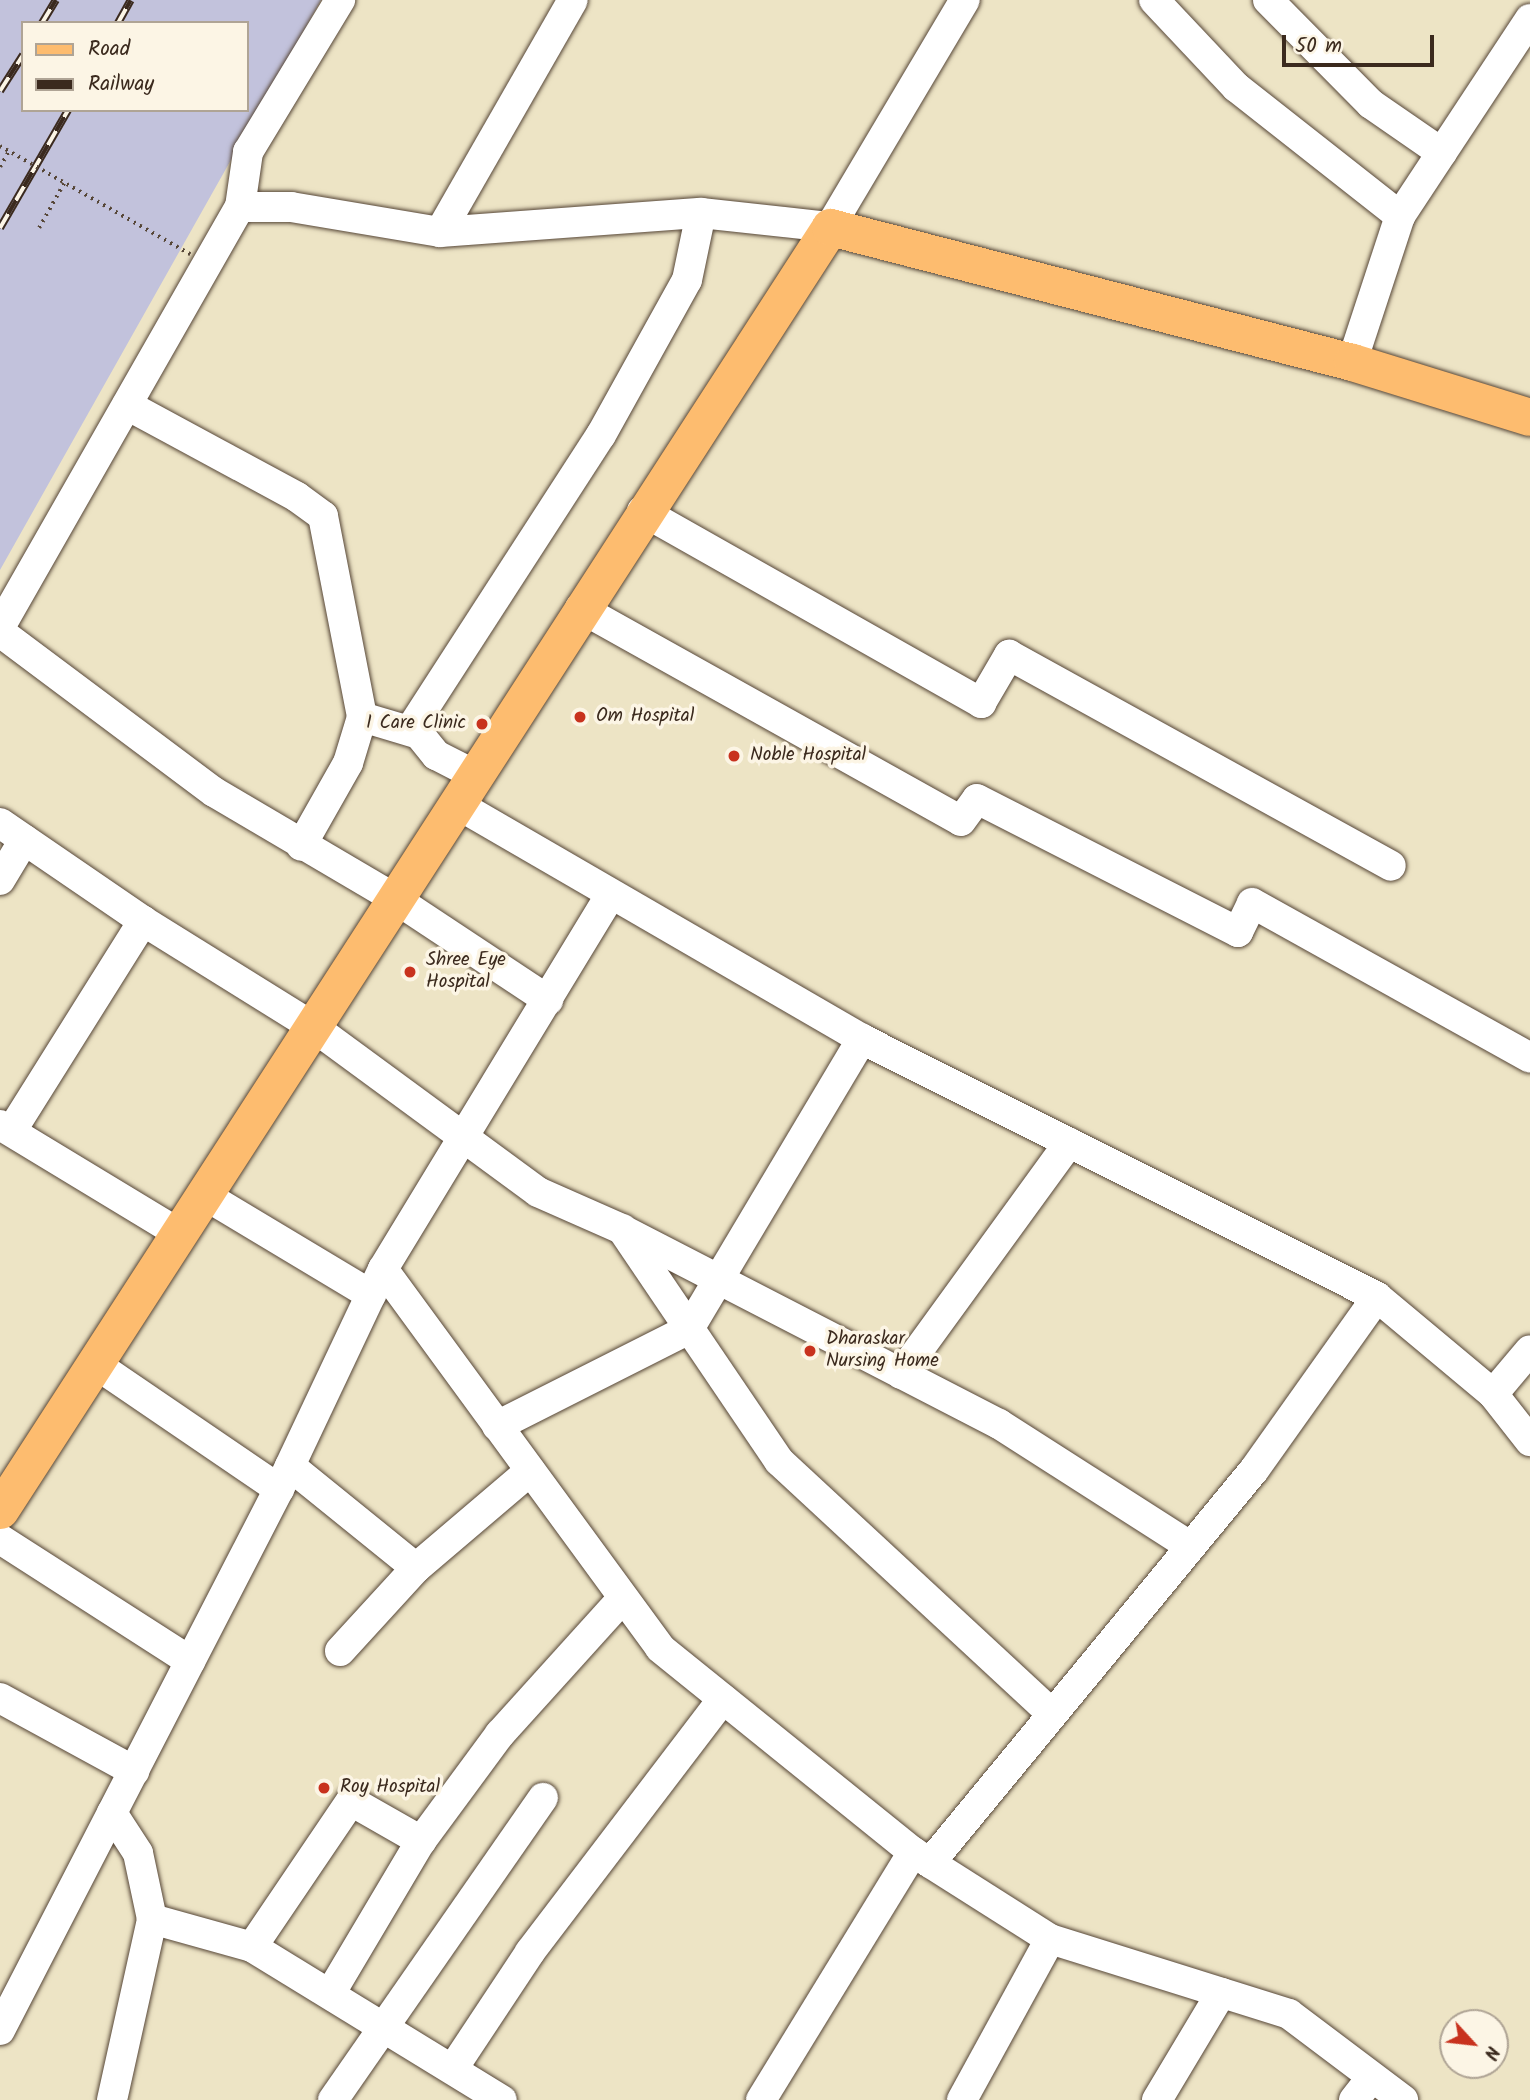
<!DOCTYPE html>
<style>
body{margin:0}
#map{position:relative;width:1530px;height:2100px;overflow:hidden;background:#ede4c5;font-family:Kalam,sans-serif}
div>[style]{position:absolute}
.industrial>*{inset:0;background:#c2c2dc}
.path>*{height:3.5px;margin-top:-1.75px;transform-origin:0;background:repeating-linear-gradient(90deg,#564637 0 2px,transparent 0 7px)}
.roads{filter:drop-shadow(0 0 2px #564637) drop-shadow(0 0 2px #564637)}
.minor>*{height:30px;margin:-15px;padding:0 15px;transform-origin:15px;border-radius:15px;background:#fff}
.major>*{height:37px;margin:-18.5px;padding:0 18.5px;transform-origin:18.5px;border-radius:18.5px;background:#fdbc6f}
.rail>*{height:8px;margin-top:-4px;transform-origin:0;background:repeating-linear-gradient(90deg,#fcf5e5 0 16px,#3b2a1e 0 32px);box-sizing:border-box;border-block:2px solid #3b2a1e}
.path-bridge>*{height:3.5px;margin-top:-1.75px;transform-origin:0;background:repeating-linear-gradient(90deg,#564637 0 2px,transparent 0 7px)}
.dots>*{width:19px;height:19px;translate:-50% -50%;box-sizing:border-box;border:4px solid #fcf5e5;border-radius:50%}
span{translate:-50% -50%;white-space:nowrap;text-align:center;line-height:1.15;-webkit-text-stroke:7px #fcf5e5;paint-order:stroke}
.poi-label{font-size:19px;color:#3b2a1e}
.left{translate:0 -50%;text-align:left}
.right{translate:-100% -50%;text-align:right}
.legend{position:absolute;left:21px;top:21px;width:228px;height:91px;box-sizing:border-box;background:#fcf5e5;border:2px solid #afa495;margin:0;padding:9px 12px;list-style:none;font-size:21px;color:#3b2a1e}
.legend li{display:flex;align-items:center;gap:14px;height:35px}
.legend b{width:35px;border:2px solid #afa495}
.north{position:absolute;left:1439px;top:2009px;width:70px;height:70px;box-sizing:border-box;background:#fcf5e5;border:2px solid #afa495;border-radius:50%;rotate:117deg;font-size:19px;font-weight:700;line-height:28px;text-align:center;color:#3b2a1e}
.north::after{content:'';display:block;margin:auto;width:24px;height:32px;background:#c8321e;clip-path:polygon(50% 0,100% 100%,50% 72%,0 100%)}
.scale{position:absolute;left:1282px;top:35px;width:152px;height:32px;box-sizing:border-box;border:4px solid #3b2a1e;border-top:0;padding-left:9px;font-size:21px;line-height:24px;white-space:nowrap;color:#3b2a1e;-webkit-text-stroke:5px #fcf5e5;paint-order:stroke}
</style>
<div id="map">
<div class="industrial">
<i style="clip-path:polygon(evenodd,0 0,321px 0,0 570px,0 0,23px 23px,247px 23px,247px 110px,23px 110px,23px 23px)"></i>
</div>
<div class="path">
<i style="left:0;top:167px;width:18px;rotate:-61deg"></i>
<i style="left:39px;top:228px;width:51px;rotate:-60.9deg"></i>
</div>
<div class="roads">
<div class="minor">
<i style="left:1154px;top:0;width:120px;rotate:46.7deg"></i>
<i style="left:1236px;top:87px;width:209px;rotate:38.2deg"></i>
<i style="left:1268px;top:0;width:146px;rotate:45.3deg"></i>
<i style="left:1371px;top:104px;width:86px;rotate:34.6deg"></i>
<i style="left:240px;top:207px;width:56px;rotate:-81.7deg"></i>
<i style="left:248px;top:152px;width:178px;rotate:-58.8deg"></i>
<i style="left:440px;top:232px;width:267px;rotate:-60.2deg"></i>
<i style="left:1352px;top:362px;width:154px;rotate:-71.8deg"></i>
<i style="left:1400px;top:216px;width:236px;rotate:-56.6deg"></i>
<i style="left:127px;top:405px;width:193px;rotate:28.4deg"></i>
<i style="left:297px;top:497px;width:32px;rotate:36deg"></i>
<i style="left:323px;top:516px;width:205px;rotate:79deg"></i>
<i style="left:362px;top:717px;width:48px;rotate:106.9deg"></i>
<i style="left:348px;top:763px;width:95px;rotate:119.5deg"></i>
<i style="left:642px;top:511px;width:390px;rotate:29.5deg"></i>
<i style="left:981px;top:703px;width:56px;rotate:-59.7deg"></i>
<i style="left:1009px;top:655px;width:436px;rotate:28.9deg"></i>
<i style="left:580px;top:608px;width:436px;rotate:29.2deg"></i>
<i style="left:961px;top:821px;width:27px;rotate:-54deg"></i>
<i style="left:977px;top:799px;width:293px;rotate:27deg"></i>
<i style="left:1238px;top:932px;width:32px;rotate:-64deg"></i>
<i style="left:1252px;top:903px;width:318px;rotate:29.1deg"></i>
<i style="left:0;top:627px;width:484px;rotate:-60.3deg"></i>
<i style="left:240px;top:207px;width:51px"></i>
<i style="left:291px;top:207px;width:151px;rotate:9.5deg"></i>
<i style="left:440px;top:232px;width:262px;rotate:-4.2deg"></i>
<i style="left:701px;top:213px;width:130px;rotate:6.2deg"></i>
<i style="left:830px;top:227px;width:264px;rotate:-59.3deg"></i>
<i style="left:0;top:632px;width:267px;rotate:36.8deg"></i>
<i style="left:214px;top:792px;width:209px;rotate:30.5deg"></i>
<i style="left:394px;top:898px;width:185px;rotate:33.5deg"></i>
<i style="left:362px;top:717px;width:59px;rotate:16.6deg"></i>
<i style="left:419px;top:734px;width:27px;rotate:51deg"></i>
<i style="left:436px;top:755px;width:42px;rotate:27.2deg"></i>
<i style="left:410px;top:730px;width:351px;rotate:-57.1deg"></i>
<i style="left:601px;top:435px;width:177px;rotate:-61deg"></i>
<i style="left:687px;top:280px;width:68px;rotate:-78.2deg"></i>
<i style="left:455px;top:803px;width:470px;rotate:30.1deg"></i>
<i style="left:862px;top:1039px;width:576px;rotate:26.61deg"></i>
<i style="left:1377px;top:1297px;width:151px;rotate:39.9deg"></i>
<i style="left:1493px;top:1394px;width:57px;rotate:-49.9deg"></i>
<i style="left:0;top:823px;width:173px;rotate:34.4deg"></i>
<i style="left:143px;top:921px;width:199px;rotate:31.9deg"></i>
<i style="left:312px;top:1026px;width:280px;rotate:36.3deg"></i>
<i style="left:538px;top:1192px;width:92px;rotate:23.8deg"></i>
<i style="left:622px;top:1229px;width:280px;rotate:55.9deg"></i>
<i style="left:779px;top:1461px;width:372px;rotate:42.8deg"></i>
<i style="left:0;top:880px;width:47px;rotate:-59deg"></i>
<i style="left:0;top:1125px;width:208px;rotate:31.2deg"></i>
<i style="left:12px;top:1130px;width:247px;rotate:-57.9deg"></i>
<i style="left:203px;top:1194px;width:196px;rotate:31deg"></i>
<i style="left:625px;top:1231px;width:421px;rotate:27.3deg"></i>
<i style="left:999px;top:1424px;width:227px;rotate:32.6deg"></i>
<i style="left:383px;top:1269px;width:469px;rotate:53.8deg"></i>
<i style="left:660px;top:1648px;width:325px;rotate:38.9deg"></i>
<i style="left:913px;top:1852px;width:162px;rotate:32.4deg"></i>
<i style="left:1050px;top:1939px;width:250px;rotate:17.4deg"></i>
<i style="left:1289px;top:2014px;width:143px;rotate:37deg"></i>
<i style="left:94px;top:1363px;width:224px;rotate:34.3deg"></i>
<i style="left:901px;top:1374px;width:286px;rotate:-54deg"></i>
<i style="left:1493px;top:1394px;width:60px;rotate:51.8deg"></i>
<i style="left:497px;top:1426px;width:215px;rotate:-26.8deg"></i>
<i style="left:689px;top:1329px;width:338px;rotate:-59.2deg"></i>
<i style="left:290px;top:1466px;width:162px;rotate:39deg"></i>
<i style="left:0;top:1539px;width:226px;rotate:32.7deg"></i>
<i style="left:340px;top:1651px;width:113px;rotate:-47.5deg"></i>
<i style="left:416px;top:1568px;width:150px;rotate:-40.4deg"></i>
<i style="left:0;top:1698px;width:153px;rotate:28.6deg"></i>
<i style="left:930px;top:1863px;width:509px;rotate:-50.5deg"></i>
<i style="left:1254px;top:1470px;width:212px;rotate:-54.6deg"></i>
<i style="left:152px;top:1919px;width:104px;rotate:15.6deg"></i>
<i style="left:252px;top:1947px;width:293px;rotate:31.5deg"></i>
<i style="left:252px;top:1947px;width:176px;rotate:-55.9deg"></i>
<i style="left:351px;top:1801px;width:81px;rotate:29.7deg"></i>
<i style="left:330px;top:1994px;width:178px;rotate:-59.3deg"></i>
<i style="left:421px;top:1841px;width:133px;rotate:-53.6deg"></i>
<i style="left:500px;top:1734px;width:183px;rotate:-47.9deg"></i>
<i style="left:0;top:2030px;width:609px;rotate:-62.72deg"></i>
<i style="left:279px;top:1489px;width:243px;rotate:-64.7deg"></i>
<i style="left:383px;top:1269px;width:437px;rotate:-58.7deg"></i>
<i style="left:454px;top:2067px;width:138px;rotate:-56.5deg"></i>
<i style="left:530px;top:1952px;width:318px;rotate:-52.7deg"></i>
<i style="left:112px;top:2100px;width:185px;rotate:-77.5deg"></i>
<i style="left:152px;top:1919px;width:67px;rotate:-102deg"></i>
<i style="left:138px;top:1853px;width:48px;rotate:-123deg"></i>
<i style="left:333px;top:2100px;width:368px;rotate:-55.2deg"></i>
<i style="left:761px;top:2100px;width:291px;rotate:-58.5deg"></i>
<i style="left:962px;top:2100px;width:183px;rotate:-61.3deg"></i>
<i style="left:1157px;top:2100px;width:125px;rotate:-59.1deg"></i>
<i style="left:1354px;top:2100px;width:29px;rotate:-52deg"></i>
</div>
<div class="major">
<i style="left:0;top:1510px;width:1528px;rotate:-57.1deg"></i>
<i style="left:830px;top:227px;width:539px;rotate:14.5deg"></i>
<i style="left:1352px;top:362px;width:186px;rotate:17.2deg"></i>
</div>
</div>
<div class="rail">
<i style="left:42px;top:23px;width:27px;rotate:-59deg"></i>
<i style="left:118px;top:23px;width:26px;rotate:-61deg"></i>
<i style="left:0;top:91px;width:43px;rotate:-57.4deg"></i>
<i style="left:0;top:228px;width:136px;rotate:-60deg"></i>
</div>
<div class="path-bridge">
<i style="left:0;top:146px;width:219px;rotate:29.6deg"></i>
</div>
<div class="dots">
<i style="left:580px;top:717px;background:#c8321e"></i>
<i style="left:482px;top:724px;background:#c8321e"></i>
<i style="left:734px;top:756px;background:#c8321e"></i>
<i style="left:410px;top:972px;background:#c8321e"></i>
<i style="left:810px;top:1351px;background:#c8321e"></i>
<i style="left:324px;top:1788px;background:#c8321e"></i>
</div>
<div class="poi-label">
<span class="left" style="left:596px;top:717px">Om Hospital</span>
<span class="right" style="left:466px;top:724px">I Care Clinic</span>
<span class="left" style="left:750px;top:756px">Noble Hospital</span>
<span class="left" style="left:426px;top:972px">Shree Eye<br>Hospital</span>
<span class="left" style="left:826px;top:1351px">Dharaskar<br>Nursing Home</span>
<span class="left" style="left:340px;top:1788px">Roy Hospital</span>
</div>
<ul class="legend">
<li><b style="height:9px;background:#fdbc6f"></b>Road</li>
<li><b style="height:9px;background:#3b2a1e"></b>Railway</li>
</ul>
<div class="north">N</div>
<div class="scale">50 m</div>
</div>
